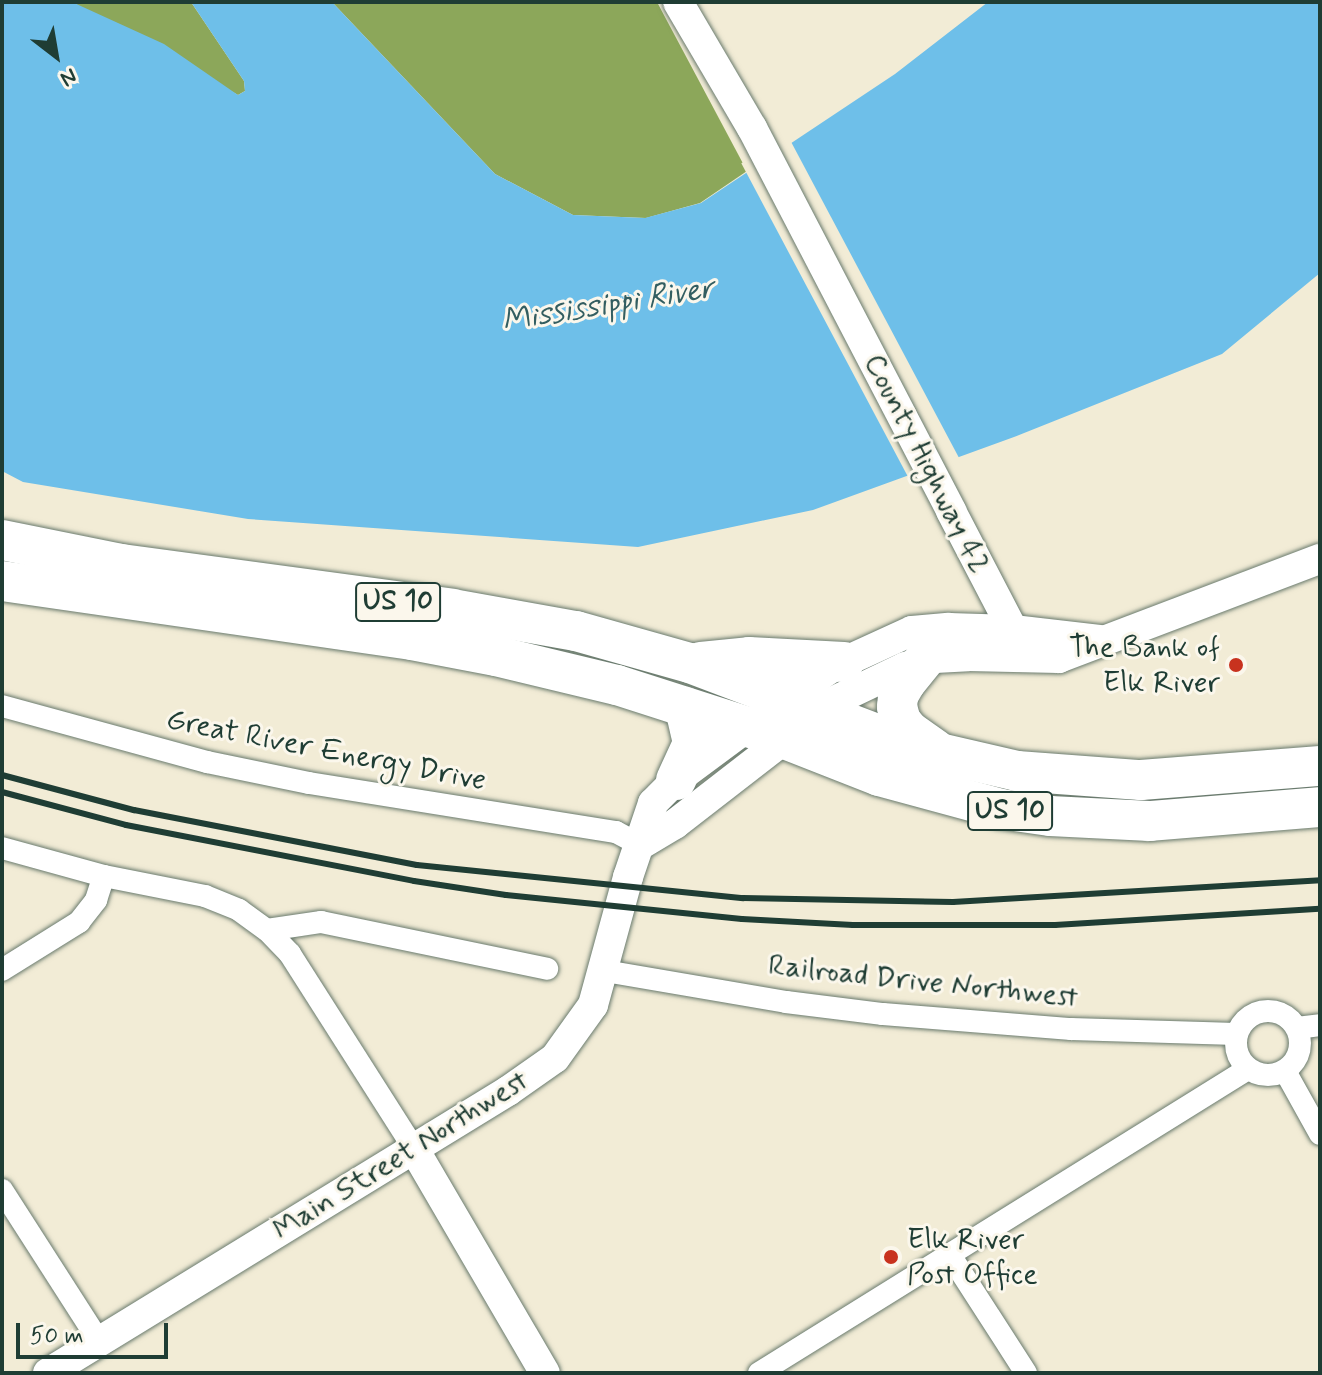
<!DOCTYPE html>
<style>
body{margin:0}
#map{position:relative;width:1322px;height:1375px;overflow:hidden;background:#f2ecd6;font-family:Mynerve,sans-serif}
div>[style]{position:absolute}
.forest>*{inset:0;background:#8ca75a}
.water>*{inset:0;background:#6ebfe9}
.pier>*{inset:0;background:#f2ecd6;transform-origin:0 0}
.roads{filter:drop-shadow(0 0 2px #697a6d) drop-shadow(0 0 2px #697a6d)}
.street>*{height:22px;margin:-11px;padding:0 11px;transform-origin:11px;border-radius:11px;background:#fff}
.street>.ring{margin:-11px;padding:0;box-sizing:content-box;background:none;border:22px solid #fff;border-radius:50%}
.secondary>*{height:30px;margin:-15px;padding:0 15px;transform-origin:15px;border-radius:15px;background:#fff}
.highway>*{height:40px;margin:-20px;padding:0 20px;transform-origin:20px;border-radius:20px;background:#fff}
.rail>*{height:6px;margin:-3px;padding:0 3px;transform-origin:3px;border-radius:3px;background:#1f3d34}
.dots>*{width:22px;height:22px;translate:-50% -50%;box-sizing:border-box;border:4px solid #fbf7ec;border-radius:50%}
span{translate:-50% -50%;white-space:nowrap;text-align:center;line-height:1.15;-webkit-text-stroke:6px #fbf7ec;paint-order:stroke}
.shield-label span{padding:2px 6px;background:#fbf7ec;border:2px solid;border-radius:6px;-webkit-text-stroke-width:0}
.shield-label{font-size:28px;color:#1f3d34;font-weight:700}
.street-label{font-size:30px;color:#1f3d34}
.poi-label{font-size:30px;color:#1f3d34}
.right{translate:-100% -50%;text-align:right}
.left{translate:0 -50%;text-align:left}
.water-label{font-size:32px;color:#335e61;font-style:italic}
.frame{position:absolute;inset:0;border:4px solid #1f3d34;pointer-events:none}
.north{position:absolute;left:16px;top:16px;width:80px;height:80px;-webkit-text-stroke:6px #fbf7ec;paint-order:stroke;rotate:149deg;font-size:22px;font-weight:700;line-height:32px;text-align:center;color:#1f3d34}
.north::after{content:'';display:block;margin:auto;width:28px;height:36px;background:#1f3d34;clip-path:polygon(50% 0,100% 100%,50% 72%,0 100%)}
.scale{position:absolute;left:16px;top:1323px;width:152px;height:36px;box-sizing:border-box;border:4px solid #1f3d34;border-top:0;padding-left:10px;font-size:24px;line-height:28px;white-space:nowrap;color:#1f3d34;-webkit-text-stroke:6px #fbf7ec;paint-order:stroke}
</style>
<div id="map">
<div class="forest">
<i style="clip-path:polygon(72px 2px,191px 2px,244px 81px,245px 91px,238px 95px)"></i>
<i style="clip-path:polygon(332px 2px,657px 2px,747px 171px,700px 203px,646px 218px,573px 215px,495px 174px)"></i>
</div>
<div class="water">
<i style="clip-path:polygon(2px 2px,72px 2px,164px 44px,238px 95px,245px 91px,244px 81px,191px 2px,332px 2px,495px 174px,573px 215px,645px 218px,701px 203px,895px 74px,988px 2px,1320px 2px,1320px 273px,1222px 354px,1014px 437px,813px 510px,638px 547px,248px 519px,23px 482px,2px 471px)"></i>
</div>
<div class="pier">
<i style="left:789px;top:138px;width:366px;height:54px;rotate:62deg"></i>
</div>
<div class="roads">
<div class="street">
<i style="left:2px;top:706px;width:213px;rotate:15.3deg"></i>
<i style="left:207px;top:762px;width:104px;rotate:11.6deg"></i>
<i style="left:309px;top:783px;width:311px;rotate:9.1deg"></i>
<i style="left:616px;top:832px;width:27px;rotate:28deg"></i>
<i style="left:2px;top:848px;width:106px;rotate:15.4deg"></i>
<i style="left:104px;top:876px;width:103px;rotate:11.2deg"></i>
<i style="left:205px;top:896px;width:37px;rotate:22deg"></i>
<i style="left:239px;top:910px;width:34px;rotate:36deg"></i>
<i style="left:267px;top:930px;width:55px;rotate:-8.4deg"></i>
<i style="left:321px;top:922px;width:231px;rotate:11.7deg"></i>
<i style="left:267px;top:930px;width:33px;rotate:46deg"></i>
<i style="left:290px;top:954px;width:231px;rotate:57.5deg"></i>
<i style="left:2px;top:970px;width:91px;rotate:-31.9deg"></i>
<i style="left:79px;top:922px;width:28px;rotate:-52deg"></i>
<i style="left:96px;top:900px;width:25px;rotate:-72deg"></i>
<i style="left:605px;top:971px;width:184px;rotate:9.7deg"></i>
<i style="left:786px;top:1002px;width:98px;rotate:7.1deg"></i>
<i style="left:883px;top:1014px;width:189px;rotate:4.6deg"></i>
<i style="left:1071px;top:1029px;width:165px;rotate:1.7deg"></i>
<i class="ring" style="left:1236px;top:1011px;width:42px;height:42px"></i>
<i style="left:1297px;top:1028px;width:23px;rotate:-7deg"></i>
<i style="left:1285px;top:1071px;width:72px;rotate:60.9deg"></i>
<i style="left:2px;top:1190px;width:179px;rotate:57.3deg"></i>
<i style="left:950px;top:1255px;width:140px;rotate:57.2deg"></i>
<i style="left:759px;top:1373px;width:576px;rotate:-31.87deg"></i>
</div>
<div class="secondary">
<i style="left:678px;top:2px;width:146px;rotate:59.6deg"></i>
<i style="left:752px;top:128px;width:432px;rotate:62.5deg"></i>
<i style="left:951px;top:511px;width:134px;rotate:62.5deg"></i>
<i style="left:1013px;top:630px;width:15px;rotate:90deg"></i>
<i style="left:640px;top:845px;width:41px;rotate:-31deg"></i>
<i style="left:675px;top:824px;width:199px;rotate:-37.8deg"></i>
<i style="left:832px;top:702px;width:81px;rotate:-25.6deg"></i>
<i style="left:905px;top:667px;width:31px;rotate:-17deg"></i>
<i style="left:935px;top:658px;width:33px;rotate:-3deg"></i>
<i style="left:968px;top:656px;width:91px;rotate:1.3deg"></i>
<i style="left:1059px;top:658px;width:279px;rotate:-20.8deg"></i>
<i style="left:414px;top:1149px;width:259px;rotate:59.7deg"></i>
<i style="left:48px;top:1373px;width:540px;rotate:-31.51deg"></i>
<i style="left:508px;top:1091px;width:57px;rotate:-35.1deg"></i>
<i style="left:555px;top:1058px;width:65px;rotate:-54.4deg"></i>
<i style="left:593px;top:1005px;width:133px;rotate:-74.7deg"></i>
<i style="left:628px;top:877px;width:78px;rotate:-71.3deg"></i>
<i style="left:653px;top:803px;width:33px;rotate:-45deg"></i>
<i style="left:676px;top:780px;width:136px;rotate:-36.6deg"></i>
<i style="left:785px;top:699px;width:55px;rotate:-34deg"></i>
<i style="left:831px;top:668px;width:89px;rotate:-24.6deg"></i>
<i style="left:912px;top:631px;width:37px;rotate:-5deg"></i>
<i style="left:949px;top:628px;width:64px;rotate:1.8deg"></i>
<i style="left:1013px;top:630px;width:87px;rotate:6.6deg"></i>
</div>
<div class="highway">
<i style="left:2px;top:540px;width:121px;rotate:11.4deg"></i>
<i style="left:121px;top:564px;width:334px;rotate:7.7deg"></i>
<i style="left:452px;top:609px;width:126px;rotate:10.1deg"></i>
<i style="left:576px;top:631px;width:118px;rotate:15.7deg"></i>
<i style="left:690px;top:663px;width:234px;rotate:20.8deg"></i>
<i style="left:909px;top:746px;width:111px;rotate:13deg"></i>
<i style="left:1017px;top:771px;width:124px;rotate:4.2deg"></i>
<i style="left:1141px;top:780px;width:180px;rotate:-4.5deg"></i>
<i style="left:2px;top:581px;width:414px;rotate:8.2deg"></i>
<i style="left:412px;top:640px;width:86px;rotate:10.8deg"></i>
<i style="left:496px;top:656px;width:124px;rotate:13.5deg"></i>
<i style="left:617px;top:685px;width:173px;rotate:17.8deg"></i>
<i style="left:782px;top:738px;width:104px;rotate:21.4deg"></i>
<i style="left:879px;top:776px;width:126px;rotate:15.1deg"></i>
<i style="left:1001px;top:809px;width:49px;rotate:8.1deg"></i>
<i style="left:1050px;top:816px;width:100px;rotate:2.9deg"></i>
<i style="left:1150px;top:821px;width:171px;rotate:-4.7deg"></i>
<i style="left:924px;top:660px;width:28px;rotate:129deg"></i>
<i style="left:906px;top:682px;width:16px;rotate:120deg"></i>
<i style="left:898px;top:696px;width:11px;rotate:95deg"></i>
<i style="left:897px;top:707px;width:15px;rotate:74deg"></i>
<i style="left:901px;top:721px;width:13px;rotate:51deg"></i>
<i style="left:909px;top:731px;width:32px;rotate:35deg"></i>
<i style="left:701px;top:662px;width:48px;rotate:-5.9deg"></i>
<i style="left:749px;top:657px;width:95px;rotate:3deg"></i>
<i style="left:676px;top:780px;width:41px;rotate:-65.3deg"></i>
<i style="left:693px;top:743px;width:37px;rotate:-103deg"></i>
</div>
</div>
<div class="rail">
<i style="left:2px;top:775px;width:137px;rotate:14.9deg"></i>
<i style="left:134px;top:810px;width:288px;rotate:11deg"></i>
<i style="left:417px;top:865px;width:328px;rotate:5.8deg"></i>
<i style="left:743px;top:898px;width:210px;rotate:1.1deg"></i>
<i style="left:953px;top:902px;width:368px;rotate:-3.4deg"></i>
<i style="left:2px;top:792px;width:128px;rotate:14.9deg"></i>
<i style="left:126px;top:825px;width:293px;rotate:11deg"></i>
<i style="left:414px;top:881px;width:93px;rotate:8.7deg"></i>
<i style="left:506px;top:895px;width:237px;rotate:5.8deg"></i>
<i style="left:742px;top:919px;width:111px;rotate:3.1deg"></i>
<i style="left:853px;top:925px;width:202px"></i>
<i style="left:1055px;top:925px;width:265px;rotate:-3.5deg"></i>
</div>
<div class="dots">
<i style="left:1236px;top:665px;background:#c8321e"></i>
<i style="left:891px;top:1257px;background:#c8321e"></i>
</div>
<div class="shield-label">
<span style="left:398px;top:602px">US 10</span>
<span style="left:1010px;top:811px">US 10</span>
</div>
<div class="street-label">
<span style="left:926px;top:464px;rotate:63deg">County Highway 42</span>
<span style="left:326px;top:751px;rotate:11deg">Great River Energy Drive</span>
<span style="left:923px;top:982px;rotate:6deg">Railroad Drive Northwest</span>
<span style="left:401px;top:1156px;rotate:-32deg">Main Street Northwest</span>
</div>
<div class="poi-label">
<span class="right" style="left:1220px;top:665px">The Bank of<br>Elk River</span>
<span class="left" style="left:907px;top:1257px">Elk River<br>Post Office</span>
</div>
<div class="water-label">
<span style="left:608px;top:305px;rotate:-9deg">Mississippi River</span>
</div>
<div class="frame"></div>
<div class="north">N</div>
<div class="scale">50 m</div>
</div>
